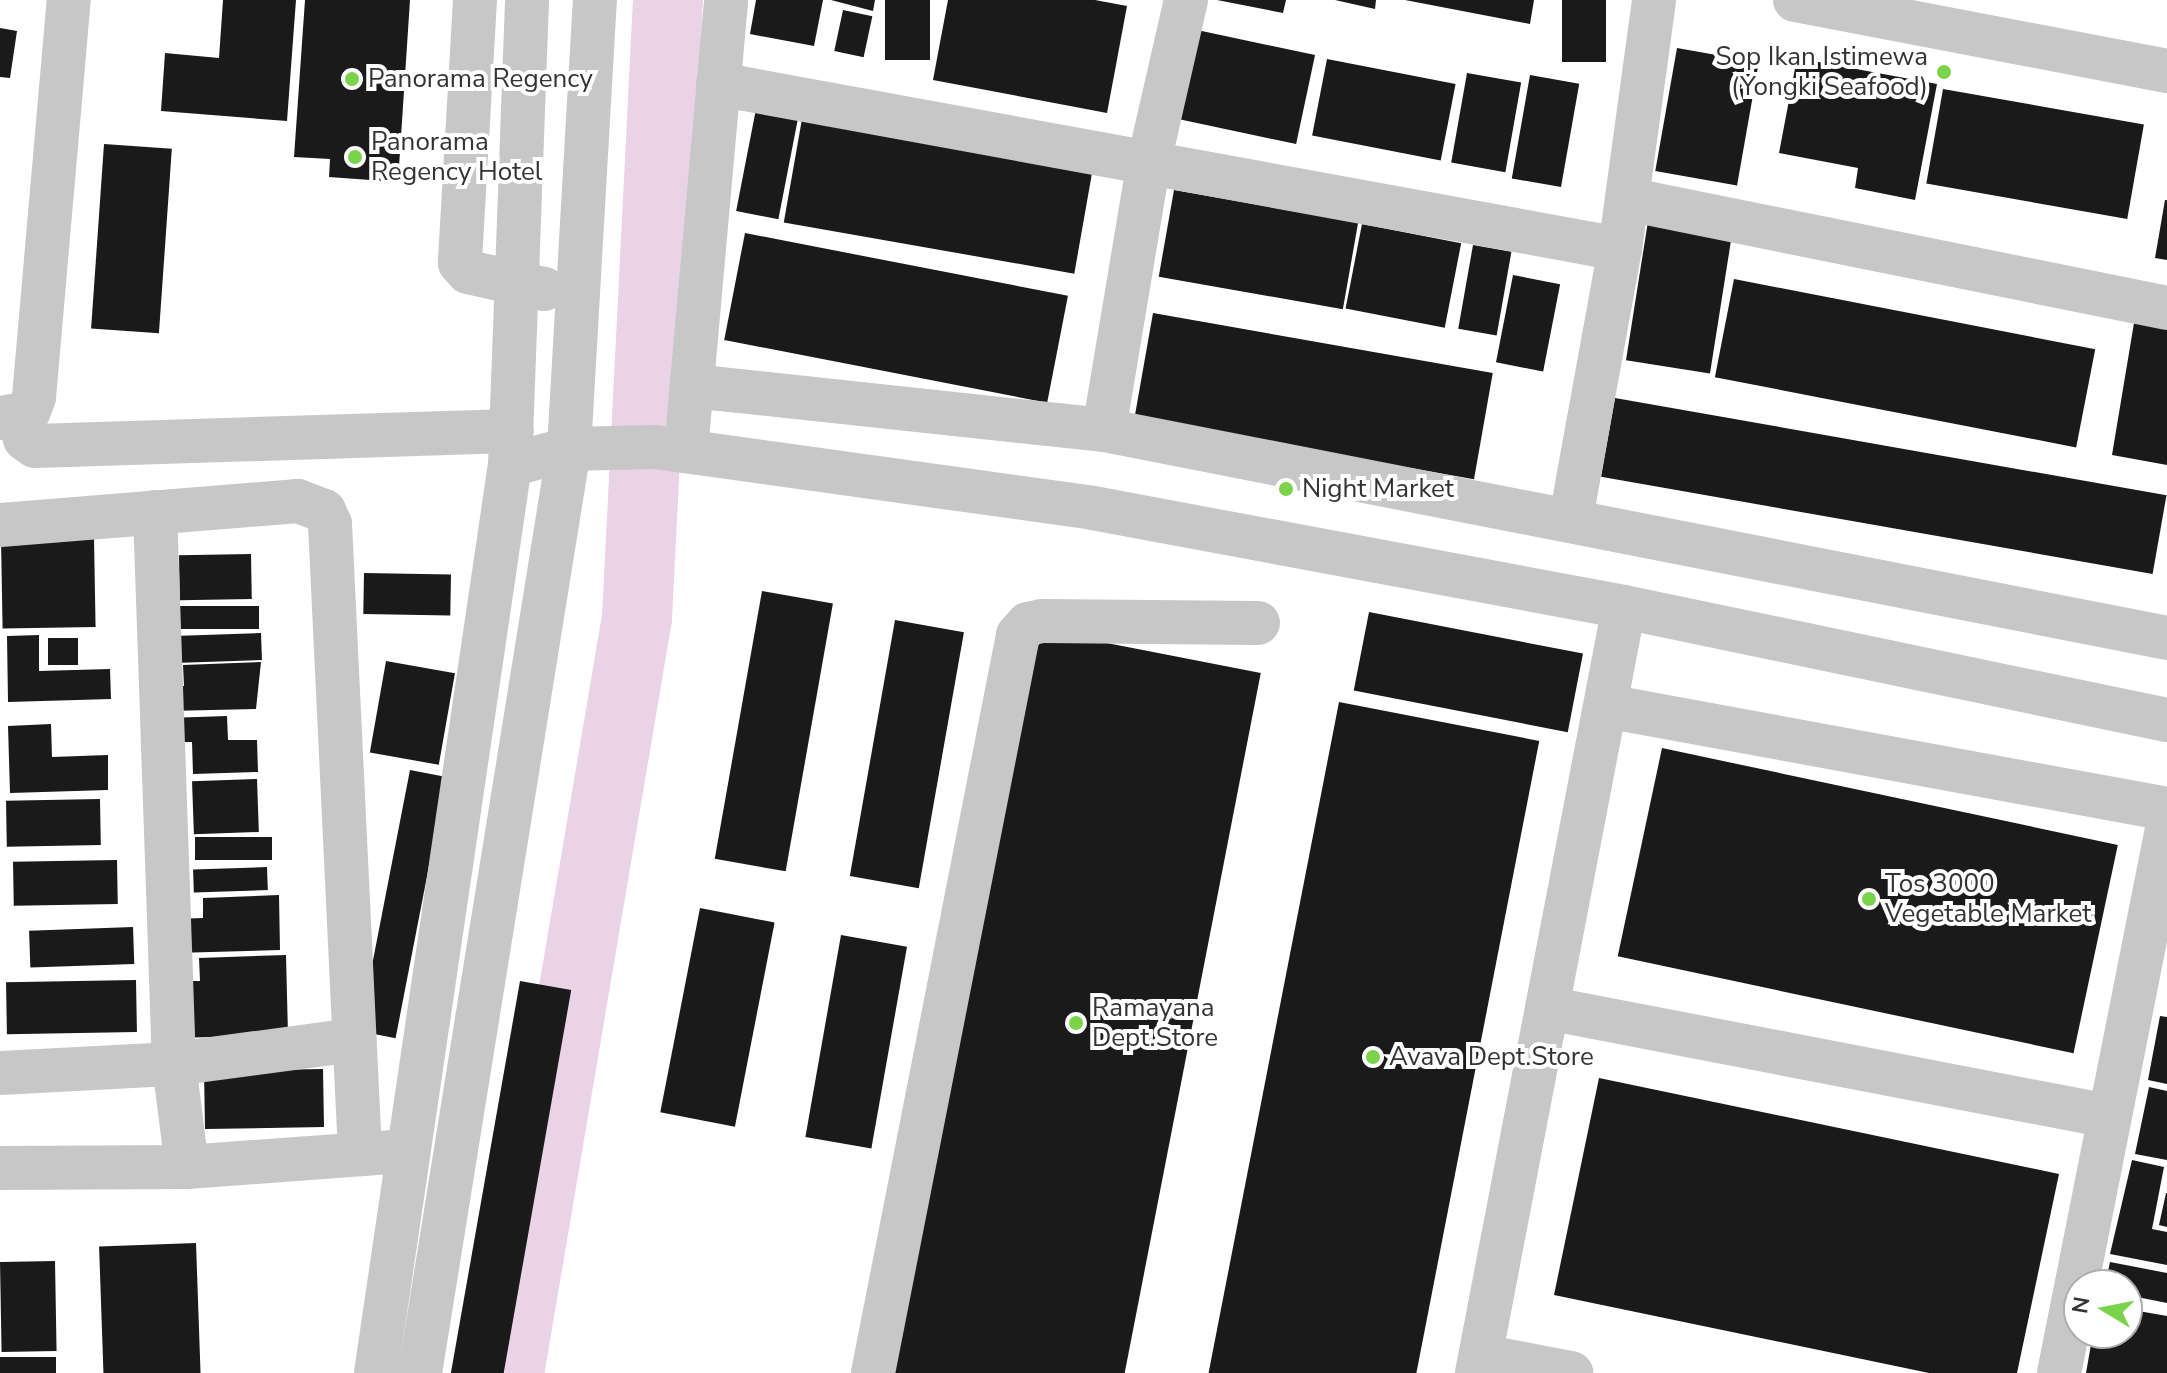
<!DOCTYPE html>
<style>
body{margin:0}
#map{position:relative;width:2167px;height:1373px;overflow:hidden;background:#fff;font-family:"Nunito Sans",sans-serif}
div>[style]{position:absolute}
.river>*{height:70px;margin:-35px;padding:0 35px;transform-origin:35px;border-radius:35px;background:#ead2e7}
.building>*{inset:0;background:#1a1a1a;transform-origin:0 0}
.minor>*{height:44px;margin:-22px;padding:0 22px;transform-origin:22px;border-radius:22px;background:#c7c7c7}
.dots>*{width:22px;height:22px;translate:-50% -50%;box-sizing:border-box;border:4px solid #fff;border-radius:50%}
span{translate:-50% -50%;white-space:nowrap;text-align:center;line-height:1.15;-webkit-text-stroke:8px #fff;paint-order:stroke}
.poi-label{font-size:26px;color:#333}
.right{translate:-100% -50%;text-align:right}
.left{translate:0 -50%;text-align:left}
.north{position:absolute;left:2063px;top:1269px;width:80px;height:80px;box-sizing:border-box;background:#fff;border:2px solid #adadad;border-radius:50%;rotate:280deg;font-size:22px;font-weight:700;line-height:32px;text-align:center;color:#333}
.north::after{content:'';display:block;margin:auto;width:28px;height:36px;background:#7ad34b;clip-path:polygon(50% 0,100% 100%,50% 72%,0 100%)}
</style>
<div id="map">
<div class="river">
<i style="left:509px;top:1373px;width:766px;rotate:-80.38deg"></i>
<i style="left:637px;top:618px;width:619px;rotate:-87.13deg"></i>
</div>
<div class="building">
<i style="clip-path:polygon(223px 0,296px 0,287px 121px,161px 111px,165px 53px,219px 58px)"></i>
<i style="clip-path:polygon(305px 0,410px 0,398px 182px,329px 177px,330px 159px,294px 157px)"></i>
<i style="clip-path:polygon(756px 0,823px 0,814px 46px,750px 34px)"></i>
<i style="clip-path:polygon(831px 0,875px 0,873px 11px)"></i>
<i style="left:885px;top:0;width:45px;height:60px"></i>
<i style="clip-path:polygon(948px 0,1095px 0,1127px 6px,1107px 113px,933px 80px)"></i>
<i style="clip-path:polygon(1217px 0,1286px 0,1283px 13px)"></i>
<i style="clip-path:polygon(1335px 0,1376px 0,1375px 9px)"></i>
<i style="clip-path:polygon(1405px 0,1534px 0,1530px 24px)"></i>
<i style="left:1562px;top:0;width:44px;height:62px"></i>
<i style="left:843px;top:10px;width:30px;height:42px;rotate:12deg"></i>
<i style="left:1183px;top:27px;width:135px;height:91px;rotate:12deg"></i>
<i style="clip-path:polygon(0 28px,17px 31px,10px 78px,0 77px)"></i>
<i style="left:1677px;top:48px;width:83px;height:125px;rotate:10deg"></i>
<i style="clip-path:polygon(1797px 58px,1937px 84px,1915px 200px,1855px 188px,1858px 168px,1779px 153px)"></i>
<i style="left:1327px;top:59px;width:131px;height:78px;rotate:11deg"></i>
<i style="left:1467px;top:73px;width:55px;height:91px;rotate:10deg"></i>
<i style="left:1530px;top:75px;width:50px;height:105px;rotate:10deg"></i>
<i style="left:1943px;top:89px;width:204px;height:96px;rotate:10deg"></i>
<i style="left:756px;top:109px;width:43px;height:104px;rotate:11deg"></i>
<i style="left:802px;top:119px;width:295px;height:105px;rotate:10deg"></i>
<i style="left:104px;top:144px;width:68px;height:185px;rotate:4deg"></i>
<i style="left:1174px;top:190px;width:187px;height:88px;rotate:10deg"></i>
<i style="clip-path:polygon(2165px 200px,2167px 200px,2167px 260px,2155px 258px)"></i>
<i style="left:1649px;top:215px;width:85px;height:147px;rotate:9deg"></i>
<i style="left:1362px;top:224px;width:101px;height:86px;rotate:11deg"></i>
<i style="left:745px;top:233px;width:329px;height:109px;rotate:11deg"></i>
<i style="left:1473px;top:245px;width:39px;height:85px;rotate:10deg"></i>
<i style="left:1513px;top:275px;width:48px;height:89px;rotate:11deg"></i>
<i style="left:1734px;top:279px;width:368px;height:100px;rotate:11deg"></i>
<i style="clip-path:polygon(2136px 311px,2167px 316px,2167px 465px,2112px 455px)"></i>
<i style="left:1153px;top:313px;width:345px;height:108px;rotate:10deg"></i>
<i style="left:1615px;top:398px;width:560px;height:80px;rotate:10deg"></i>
<i style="left:94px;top:537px;width:90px;height:93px;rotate:89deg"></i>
<i style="left:251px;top:554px;width:45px;height:72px;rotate:89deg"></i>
<i style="left:364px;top:573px;width:87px;height:41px;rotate:1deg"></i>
<i style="left:762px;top:591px;width:72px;height:272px;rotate:10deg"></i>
<i style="left:259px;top:606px;width:23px;height:82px;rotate:90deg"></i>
<i style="left:1369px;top:612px;width:218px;height:80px;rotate:11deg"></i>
<i style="left:895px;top:620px;width:70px;height:260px;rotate:10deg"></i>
<i style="left:1035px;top:629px;width:230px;height:758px;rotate:11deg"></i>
<i style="left:261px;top:633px;width:27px;height:95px;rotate:88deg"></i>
<i style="clip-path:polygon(39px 635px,39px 671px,110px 669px,111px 699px,8px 702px,7px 636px)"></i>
<i style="left:48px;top:638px;width:30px;height:27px"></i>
<i style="left:386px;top:661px;width:70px;height:93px;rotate:10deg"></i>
<i style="clip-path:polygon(261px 662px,256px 709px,167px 711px,166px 687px,184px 686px,183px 665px)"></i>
<i style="left:1339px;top:702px;width:204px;height:684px;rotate:11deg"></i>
<i style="clip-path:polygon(227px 716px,228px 740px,257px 740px,258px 772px,193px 774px,192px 742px,167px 742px,167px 718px)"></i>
<i style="clip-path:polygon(51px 724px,52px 757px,108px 755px,108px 790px,10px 793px,8px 726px)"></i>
<i style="left:1662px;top:748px;width:466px;height:213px;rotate:12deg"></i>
<i style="left:410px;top:770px;width:37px;height:266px;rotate:11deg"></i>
<i style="left:257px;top:779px;width:53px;height:65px;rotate:88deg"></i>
<i style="left:100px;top:799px;width:46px;height:94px;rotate:89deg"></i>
<i style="left:272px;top:837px;width:23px;height:77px;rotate:90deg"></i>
<i style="left:117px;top:860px;width:44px;height:104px;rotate:89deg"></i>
<i style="left:267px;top:867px;width:23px;height:74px;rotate:88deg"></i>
<i style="clip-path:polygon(279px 895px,280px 950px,175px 953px,174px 919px,203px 918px,203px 898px)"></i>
<i style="left:700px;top:908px;width:76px;height:208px;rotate:11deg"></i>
<i style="left:133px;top:927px;width:37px;height:104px;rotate:88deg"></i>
<i style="left:841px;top:935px;width:67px;height:205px;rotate:10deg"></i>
<i style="clip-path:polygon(286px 955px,288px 1035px,176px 1038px,174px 981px,200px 981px,199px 958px)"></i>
<i style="left:136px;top:980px;width:52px;height:130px;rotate:89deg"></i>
<i style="left:520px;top:981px;width:52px;height:398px;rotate:10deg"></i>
<i style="clip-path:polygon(2160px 1016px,2167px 1017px,2167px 1084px,2148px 1080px)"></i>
<i style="left:323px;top:1069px;width:58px;height:119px;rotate:89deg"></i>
<i style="clip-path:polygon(1599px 1078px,2059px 1174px,2017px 1373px,1929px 1373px,1554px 1295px)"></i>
<i style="clip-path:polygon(2149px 1087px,2167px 1091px,2167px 1160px,2135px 1154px)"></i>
<i style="clip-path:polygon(2132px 1160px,2164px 1167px,2152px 1229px,2167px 1232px,2167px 1265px,2110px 1254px)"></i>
<i style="clip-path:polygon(2166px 1193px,2167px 1193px,2167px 1227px,2159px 1225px)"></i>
<i style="left:196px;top:1243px;width:130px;height:97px;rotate:88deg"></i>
<i style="left:55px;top:1261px;width:90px;height:55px;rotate:89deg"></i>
<i style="clip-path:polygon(2110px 1262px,2167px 1273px,2167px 1303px,2127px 1295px,2127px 1285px,2105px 1285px)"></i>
<i style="clip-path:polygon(2127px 1309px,2167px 1316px,2167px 1373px,2086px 1373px,2093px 1333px,2127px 1333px)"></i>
<i style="left:56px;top:1357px;width:16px;height:56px;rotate:90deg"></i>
</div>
<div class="minor">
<i style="left:475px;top:0;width:263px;rotate:93.3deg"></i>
<i style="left:460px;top:263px;width:12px;rotate:48deg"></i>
<i style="left:468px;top:272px;width:78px;rotate:12.6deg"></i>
<i style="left:1795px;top:0;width:379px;rotate:10.8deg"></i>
<i style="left:718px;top:84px;width:917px;rotate:10.37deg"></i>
<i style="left:1627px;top:199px;width:551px;rotate:11.41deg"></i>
<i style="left:692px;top:386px;width:414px;rotate:6.1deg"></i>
<i style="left:1104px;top:430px;width:1083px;rotate:11.07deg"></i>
<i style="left:18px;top:417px;width:23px;rotate:72deg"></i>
<i style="left:25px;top:439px;width:12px;rotate:35deg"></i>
<i style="left:35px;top:446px;width:477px;rotate:-1.8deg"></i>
<i style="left:0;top:418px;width:28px;rotate:-10deg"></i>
<i style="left:28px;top:413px;width:17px;rotate:-69deg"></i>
<i style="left:34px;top:397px;width:399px;rotate:-85deg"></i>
<i style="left:1104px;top:430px;width:268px;rotate:-80.5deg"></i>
<i style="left:1148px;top:166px;width:170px;rotate:-77.1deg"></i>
<i style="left:686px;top:450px;width:452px;rotate:-84.9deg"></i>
<i style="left:510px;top:465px;width:61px;rotate:-15.2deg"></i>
<i style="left:569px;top:449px;width:86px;rotate:-1.3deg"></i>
<i style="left:655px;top:447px;width:442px;rotate:7.9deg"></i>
<i style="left:1093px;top:508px;width:540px;rotate:10.56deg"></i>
<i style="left:1624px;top:607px;width:555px;rotate:11.76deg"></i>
<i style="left:155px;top:512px;width:552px;rotate:88.03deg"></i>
<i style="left:174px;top:1064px;width:104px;rotate:82.8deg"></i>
<i style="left:1571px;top:518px;width:273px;rotate:-79.7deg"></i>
<i style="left:1620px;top:249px;width:251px;rotate:-82.2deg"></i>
<i style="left:0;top:525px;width:299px;rotate:-4.6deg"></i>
<i style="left:298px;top:501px;width:28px;rotate:21deg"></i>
<i style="left:324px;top:511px;width:14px;rotate:65deg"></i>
<i style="left:330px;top:524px;width:631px;rotate:87.27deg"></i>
<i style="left:1606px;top:706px;width:570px;rotate:10.4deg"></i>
<i style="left:1547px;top:1008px;width:571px;rotate:10.9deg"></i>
<i style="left:0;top:1073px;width:174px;rotate:-3deg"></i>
<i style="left:174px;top:1064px;width:182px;rotate:-7.6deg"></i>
<i style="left:0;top:1168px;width:187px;rotate:-0.3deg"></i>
<i style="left:187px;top:1167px;width:203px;rotate:-4.2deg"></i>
<i style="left:1481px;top:1356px;width:92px;rotate:10.7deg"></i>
<i style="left:376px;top:1373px;width:918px;rotate:-81.61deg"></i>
<i style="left:510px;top:465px;width:465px;rotate:-87.9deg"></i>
<i style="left:420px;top:1373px;width:936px;rotate:-80.84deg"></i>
<i style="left:569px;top:449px;width:450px;rotate:-86.7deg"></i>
<i style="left:873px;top:1373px;width:752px;rotate:-78.88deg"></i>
<i style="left:1018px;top:635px;width:15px;rotate:-48deg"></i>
<i style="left:1028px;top:624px;width:14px;rotate:-12deg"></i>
<i style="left:1042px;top:621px;width:216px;rotate:0.5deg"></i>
<i style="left:1477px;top:1373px;width:780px;rotate:-79.14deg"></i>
<i style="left:2059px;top:1373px;width:555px;rotate:-78.77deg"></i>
</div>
<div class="dots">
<i style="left:1944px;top:72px;background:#7ad34b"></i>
<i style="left:352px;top:79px;background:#7ad34b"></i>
<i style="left:355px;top:157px;background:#7ad34b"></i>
<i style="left:1286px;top:489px;background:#7ad34b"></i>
<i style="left:1869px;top:899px;background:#7ad34b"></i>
<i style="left:1076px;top:1023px;background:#7ad34b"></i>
<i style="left:1373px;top:1057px;background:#7ad34b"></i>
</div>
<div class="poi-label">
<span class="right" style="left:1928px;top:72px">Sop Ikan Istimewa<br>(Yongki Seafood)</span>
<span class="left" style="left:368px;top:79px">Panorama Regency</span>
<span class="left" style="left:371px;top:157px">Panorama<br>Regency Hotel</span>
<span class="left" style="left:1302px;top:489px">Night Market</span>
<span class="left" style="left:1885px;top:899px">Tos 3000<br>Vegetable Market</span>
<span class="left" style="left:1092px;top:1023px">Ramayana<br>Dept.Store</span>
<span class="left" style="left:1389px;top:1057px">Avava Dept.Store</span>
</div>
<div class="north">N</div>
</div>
